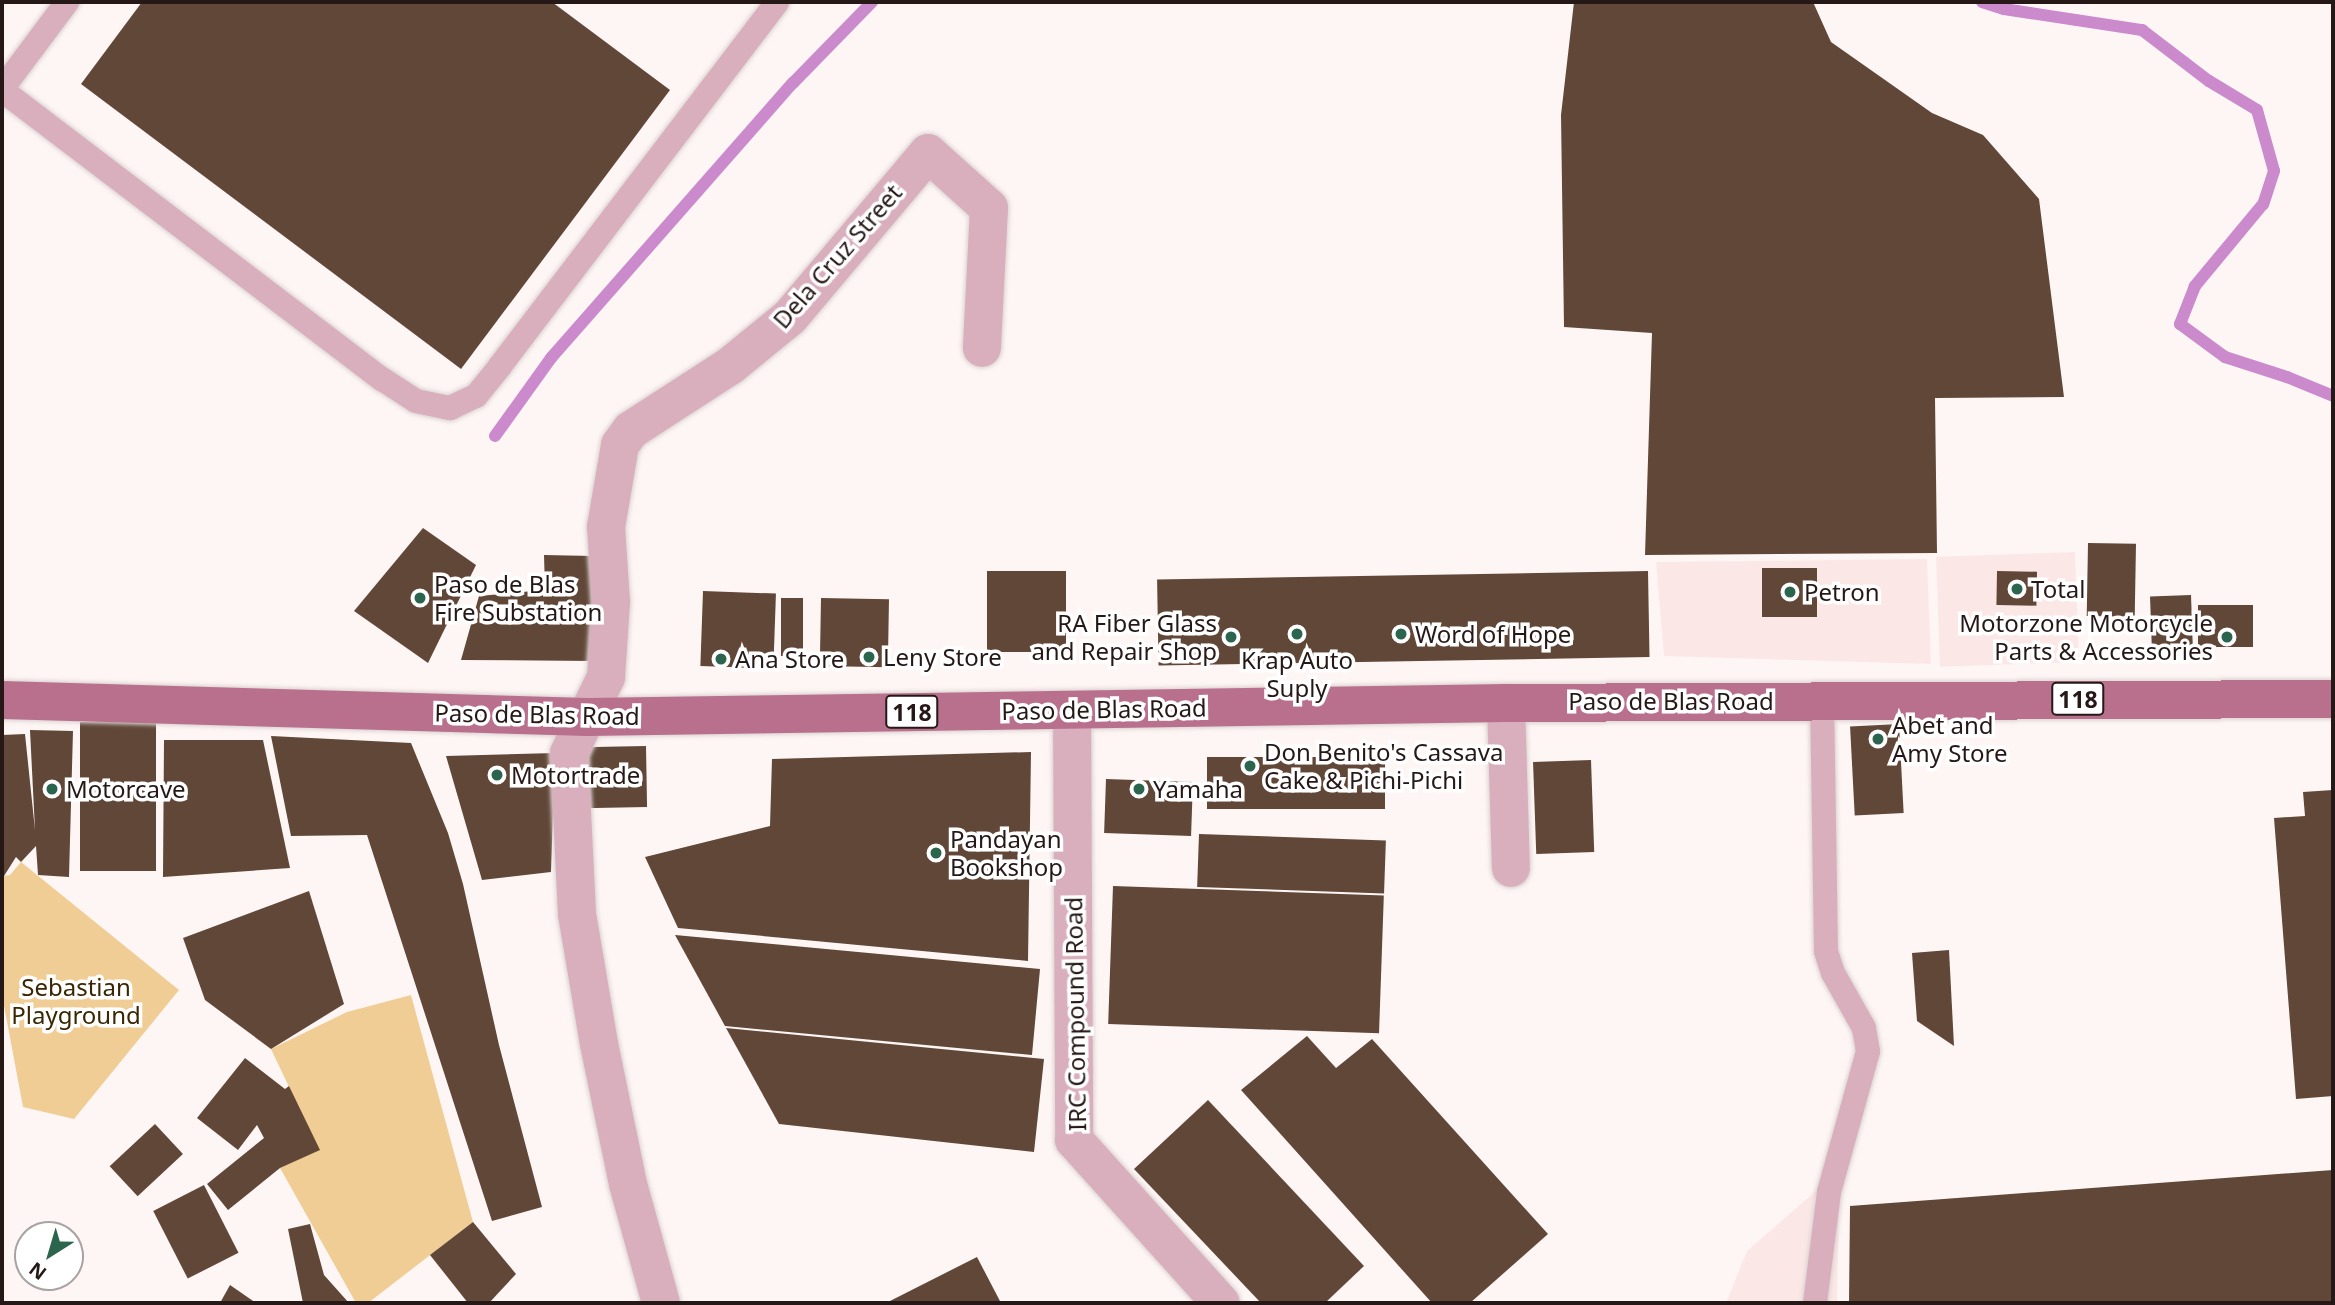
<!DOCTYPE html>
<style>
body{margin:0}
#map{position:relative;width:2335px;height:1305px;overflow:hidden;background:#fef6f5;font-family:"Noto Sans",sans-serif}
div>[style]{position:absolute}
.built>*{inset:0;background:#fbe8e6;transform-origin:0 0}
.green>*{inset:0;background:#f0cd94}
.stream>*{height:12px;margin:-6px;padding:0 6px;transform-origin:6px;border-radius:6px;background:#cb8acb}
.building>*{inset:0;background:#614738;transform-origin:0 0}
.roads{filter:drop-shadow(0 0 2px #dbd2d1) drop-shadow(0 0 2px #dbd2d1)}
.service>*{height:24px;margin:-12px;padding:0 12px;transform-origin:12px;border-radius:12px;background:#d9afbe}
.minor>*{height:38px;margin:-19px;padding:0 19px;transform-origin:19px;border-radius:19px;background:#d9afbe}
.primary>*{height:38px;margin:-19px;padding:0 19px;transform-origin:19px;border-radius:19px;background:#b9708d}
.dots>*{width:19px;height:19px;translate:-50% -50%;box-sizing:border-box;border:4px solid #fff;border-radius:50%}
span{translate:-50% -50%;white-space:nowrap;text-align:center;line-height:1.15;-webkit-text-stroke:7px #fff;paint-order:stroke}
.shield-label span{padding:2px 5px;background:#fff;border:2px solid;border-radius:5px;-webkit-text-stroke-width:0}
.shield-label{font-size:23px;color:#251817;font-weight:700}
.street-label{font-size:24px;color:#251817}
.poi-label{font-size:24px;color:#251817}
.left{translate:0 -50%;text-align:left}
.right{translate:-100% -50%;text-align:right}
.park-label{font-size:24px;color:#3a2600}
.frame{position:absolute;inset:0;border:4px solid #251817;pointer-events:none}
.north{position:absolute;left:14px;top:1221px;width:70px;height:70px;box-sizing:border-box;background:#fff;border:2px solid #a8a3a2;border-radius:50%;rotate:217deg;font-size:19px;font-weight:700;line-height:28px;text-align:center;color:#251817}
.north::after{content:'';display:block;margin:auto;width:24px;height:32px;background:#2c654e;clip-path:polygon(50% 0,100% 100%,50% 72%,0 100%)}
</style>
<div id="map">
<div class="built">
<i style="left:2075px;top:552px;width:110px;height:139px;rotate:88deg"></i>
<i style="clip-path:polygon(1927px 559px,1931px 664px,1664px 656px,1656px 562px)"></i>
<i style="clip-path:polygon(1819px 1188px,1839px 1188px,1837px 1303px,1726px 1303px,1747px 1251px)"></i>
</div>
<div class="green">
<i style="clip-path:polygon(21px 862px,179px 990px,74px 1119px,23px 1107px,2px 995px,2px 876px,10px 875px)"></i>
<i style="clip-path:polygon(411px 995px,473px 1222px,368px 1303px,356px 1303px,280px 1168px,319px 1150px,271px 1049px,347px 1012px)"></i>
</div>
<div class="stream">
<i style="left:1982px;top:2px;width:23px;rotate:18deg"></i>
<i style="left:2004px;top:9px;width:140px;rotate:8.7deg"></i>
<i style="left:2142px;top:30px;width:84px;rotate:37.3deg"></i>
<i style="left:2209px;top:81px;width:56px;rotate:31.1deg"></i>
<i style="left:2257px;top:110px;width:63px;rotate:74.4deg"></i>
<i style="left:2274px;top:171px;width:35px;rotate:108deg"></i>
<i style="left:2263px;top:204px;width:107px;rotate:129.7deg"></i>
<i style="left:2195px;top:286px;width:41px;rotate:111.5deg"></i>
<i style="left:2180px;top:324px;width:56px;rotate:36.3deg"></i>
<i style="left:2225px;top:357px;width:65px;rotate:17.9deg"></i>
<i style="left:2287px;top:377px;width:50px;rotate:22.4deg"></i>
<i style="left:495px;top:436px;width:96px;rotate:-54.3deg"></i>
<i style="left:551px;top:358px;width:366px;rotate:-48.7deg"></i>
<i style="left:793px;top:83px;width:113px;rotate:-45.7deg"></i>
</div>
<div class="building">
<i style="clip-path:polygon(142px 2px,552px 2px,670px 90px,461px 369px,81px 84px)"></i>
<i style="clip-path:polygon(1574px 2px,1813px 2px,1831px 42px,1932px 113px,1983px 135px,2039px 199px,2064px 397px,1935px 398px,1937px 553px,1645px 555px,1652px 333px,1564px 327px,1561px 115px)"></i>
<i style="clip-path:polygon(423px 528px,476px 565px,428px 663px,354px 611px)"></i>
<i style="left:2088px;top:543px;width:48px;height:73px;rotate:1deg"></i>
<i style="clip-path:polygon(544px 555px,593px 556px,595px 661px,461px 660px,479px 596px,545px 590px)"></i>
<i style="left:1762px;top:568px;width:55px;height:49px"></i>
<i style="left:987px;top:571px;width:79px;height:81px"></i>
<i style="left:1648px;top:571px;width:86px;height:491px;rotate:89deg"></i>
<i style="left:1997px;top:571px;width:40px;height:34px;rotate:1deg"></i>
<i style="left:703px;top:591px;width:73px;height:75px;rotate:2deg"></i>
<i style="left:2191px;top:595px;width:50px;height:41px;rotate:88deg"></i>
<i style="left:781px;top:598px;width:22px;height:58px"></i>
<i style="left:821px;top:598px;width:68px;height:68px;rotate:1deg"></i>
<i style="left:2198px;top:605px;width:55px;height:42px"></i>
<i style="left:156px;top:722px;width:149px;height:76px;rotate:90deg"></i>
<i style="left:1899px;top:724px;width:89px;height:49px;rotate:87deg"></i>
<i style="clip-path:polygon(30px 730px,73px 731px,69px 877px,38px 875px,36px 846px,21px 862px,16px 857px,4px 876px,2px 875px,2px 735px,25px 734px,35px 830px)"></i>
<i style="clip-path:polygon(271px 736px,411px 743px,448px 833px,463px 884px,499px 1045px,542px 1207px,492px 1221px,367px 835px,291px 836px)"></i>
<i style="clip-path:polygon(164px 740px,263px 740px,290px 868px,163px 877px)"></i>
<i style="left:646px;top:746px;width:61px;height:65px;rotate:89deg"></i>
<i style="clip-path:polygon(1031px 752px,1028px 961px,678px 928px,645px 857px,770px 826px,772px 759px)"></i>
<i style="clip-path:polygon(555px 753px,551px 872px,482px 880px,446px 756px)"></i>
<i style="left:1207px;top:757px;width:178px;height:52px"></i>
<i style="left:1591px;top:760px;width:92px;height:58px;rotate:88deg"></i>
<i style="left:1106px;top:779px;width:87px;height:54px;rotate:2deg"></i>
<i style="clip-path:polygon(2333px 790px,2333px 1096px,2296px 1099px,2274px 818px,2305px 816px,2303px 792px)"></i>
<i style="left:1199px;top:834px;width:187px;height:53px;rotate:2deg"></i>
<i style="left:1113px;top:886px;width:271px;height:138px;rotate:2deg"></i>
<i style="clip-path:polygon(309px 891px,344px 1004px,271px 1049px,205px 1000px,183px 938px)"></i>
<i style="clip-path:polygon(675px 935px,1040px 969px,1032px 1055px,725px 1026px)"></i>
<i style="clip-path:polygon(1949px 950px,1954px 1046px,1917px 1021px,1912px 953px)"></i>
<i style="clip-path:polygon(726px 1028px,1044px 1059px,1034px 1152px,779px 1124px)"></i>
<i style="clip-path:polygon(1307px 1036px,1336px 1068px,1372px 1039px,1548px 1234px,1470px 1303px,1432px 1303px,1241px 1090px)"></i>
<i style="clip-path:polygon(245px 1058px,285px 1089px,289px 1086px,320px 1150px,280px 1168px,228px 1210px,207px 1184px,264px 1138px,257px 1125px,238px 1150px,197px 1118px)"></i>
<i style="clip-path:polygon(1208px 1100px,1364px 1266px,1325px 1303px,1261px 1303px,1134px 1169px)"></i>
<i style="left:155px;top:1124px;width:41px;height:62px;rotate:47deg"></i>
<i style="clip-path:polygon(2333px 1170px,2333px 1303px,1849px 1303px,1850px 1206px)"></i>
<i style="left:204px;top:1185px;width:76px;height:57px;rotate:63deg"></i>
<i style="clip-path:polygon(473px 1222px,516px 1274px,489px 1303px,468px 1303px,430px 1255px)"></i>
<i style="clip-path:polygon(310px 1224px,324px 1275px,349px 1303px,303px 1303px,288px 1229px)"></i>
<i style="clip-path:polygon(977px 1257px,1001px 1303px,886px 1303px)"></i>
<i style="clip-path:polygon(230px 1285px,256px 1303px,220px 1303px)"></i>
</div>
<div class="roads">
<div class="service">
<i style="left:2px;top:89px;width:109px;rotate:-53.2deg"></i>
<i style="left:2px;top:90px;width:477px;rotate:37.3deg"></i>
<i style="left:382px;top:379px;width:40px;rotate:32.9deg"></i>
<i style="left:416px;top:401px;width:35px;rotate:12deg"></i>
<i style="left:450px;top:408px;width:29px;rotate:-25deg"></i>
<i style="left:476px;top:396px;width:38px;rotate:-51deg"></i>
<i style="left:500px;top:366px;width:457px;rotate:-52.7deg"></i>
<i style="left:1815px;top:1303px;width:112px;rotate:-82.8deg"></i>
<i style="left:1829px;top:1192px;width:146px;rotate:-74.5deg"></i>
<i style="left:1868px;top:1051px;width:23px;rotate:-100deg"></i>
<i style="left:1864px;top:1028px;width:63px;rotate:-119.4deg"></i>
<i style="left:1833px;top:973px;width:23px;rotate:-108deg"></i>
<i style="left:1826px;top:951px;width:251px;rotate:-90.9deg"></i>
</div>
<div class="minor">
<i style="left:1506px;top:703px;width:165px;rotate:88.3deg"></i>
<i style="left:1072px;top:710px;width:430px;rotate:89.7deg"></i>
<i style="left:1074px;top:1140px;width:219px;rotate:48deg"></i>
<i style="left:661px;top:1303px;width:123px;rotate:-105.5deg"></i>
<i style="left:628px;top:1184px;width:143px;rotate:-101.7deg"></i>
<i style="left:599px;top:1044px;width:132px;rotate:-99.6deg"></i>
<i style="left:577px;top:914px;width:161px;rotate:-92.8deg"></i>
<i style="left:569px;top:753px;width:85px;rotate:-64deg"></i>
<i style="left:606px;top:677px;width:75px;rotate:-86.2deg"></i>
<i style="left:611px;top:602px;width:75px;rotate:-93.8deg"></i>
<i style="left:606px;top:527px;width:83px;rotate:-80.3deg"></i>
<i style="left:620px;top:445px;width:19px;rotate:-54deg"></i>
<i style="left:631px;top:430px;width:118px;rotate:-32.9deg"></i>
<i style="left:730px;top:366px;width:77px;rotate:-39.2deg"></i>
<i style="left:790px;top:317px;width:214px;rotate:-49.9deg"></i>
<i style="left:928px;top:153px;width:82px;rotate:42deg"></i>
<i style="left:989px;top:208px;width:140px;rotate:92.9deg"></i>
</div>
<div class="primary">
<i style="left:2px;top:700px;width:585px;rotate:1.66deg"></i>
<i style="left:587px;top:717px;width:919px;rotate:-0.87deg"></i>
<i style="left:1506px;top:703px;width:827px;rotate:-0.28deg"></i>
</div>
</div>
<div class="dots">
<i style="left:2017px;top:589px;background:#2c654e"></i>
<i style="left:1790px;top:592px;background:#2c654e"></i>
<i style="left:420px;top:598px;background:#2c654e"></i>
<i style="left:1297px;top:634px;background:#2c654e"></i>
<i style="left:1401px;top:634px;background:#2c654e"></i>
<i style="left:1231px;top:637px;background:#2c654e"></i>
<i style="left:2227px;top:637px;background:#2c654e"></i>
<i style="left:869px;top:657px;background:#2c654e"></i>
<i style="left:721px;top:659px;background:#2c654e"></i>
<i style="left:1878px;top:739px;background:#2c654e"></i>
<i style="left:1250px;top:766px;background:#2c654e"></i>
<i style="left:497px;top:775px;background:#2c654e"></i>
<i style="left:52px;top:789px;background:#2c654e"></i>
<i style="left:1139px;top:789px;background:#2c654e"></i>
<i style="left:936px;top:853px;background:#2c654e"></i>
</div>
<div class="shield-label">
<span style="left:2078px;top:699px">118</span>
<span style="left:912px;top:712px">118</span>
</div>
<div class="street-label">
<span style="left:837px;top:256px;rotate:-49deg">Dela Cruz Street</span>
<span style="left:1671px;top:701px">Paso de Blas Road</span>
<span style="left:1104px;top:709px;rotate:-1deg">Paso de Blas Road</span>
<span style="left:537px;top:714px;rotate:1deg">Paso de Blas Road</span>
<span style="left:1075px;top:1014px;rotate:-91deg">IRC Compound Road</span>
</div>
<div class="poi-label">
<span class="left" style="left:434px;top:598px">Paso de Blas<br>Fire Substation</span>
<span class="left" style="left:2031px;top:589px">Total</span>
<span class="left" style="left:1804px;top:592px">Petron</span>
<span class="right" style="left:1217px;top:637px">RA Fiber Glass<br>and Repair Shop</span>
<span class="right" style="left:2213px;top:637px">Motorzone Motorcycle<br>Parts &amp; Accessories</span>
<span class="left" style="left:1415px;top:634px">Word of Hope</span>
<span class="left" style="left:883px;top:657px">Leny Store</span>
<span class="left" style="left:735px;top:659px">Ana Store</span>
<span style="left:1297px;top:674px">Krap Auto<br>Suply</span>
<span class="left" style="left:1892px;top:739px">Abet and<br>Amy Store</span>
<span class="left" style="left:1264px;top:766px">Don Benito's Cassava<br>Cake &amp; Pichi-Pichi</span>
<span class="left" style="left:511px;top:775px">Motortrade</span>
<span class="left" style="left:66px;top:789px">Motorcave</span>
<span class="left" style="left:1153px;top:789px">Yamaha</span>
<span class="left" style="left:950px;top:853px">Pandayan<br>Bookshop</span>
</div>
<div class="park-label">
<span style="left:76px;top:1001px">Sebastian<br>Playground</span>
</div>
<div class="frame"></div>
<div class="north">N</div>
</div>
